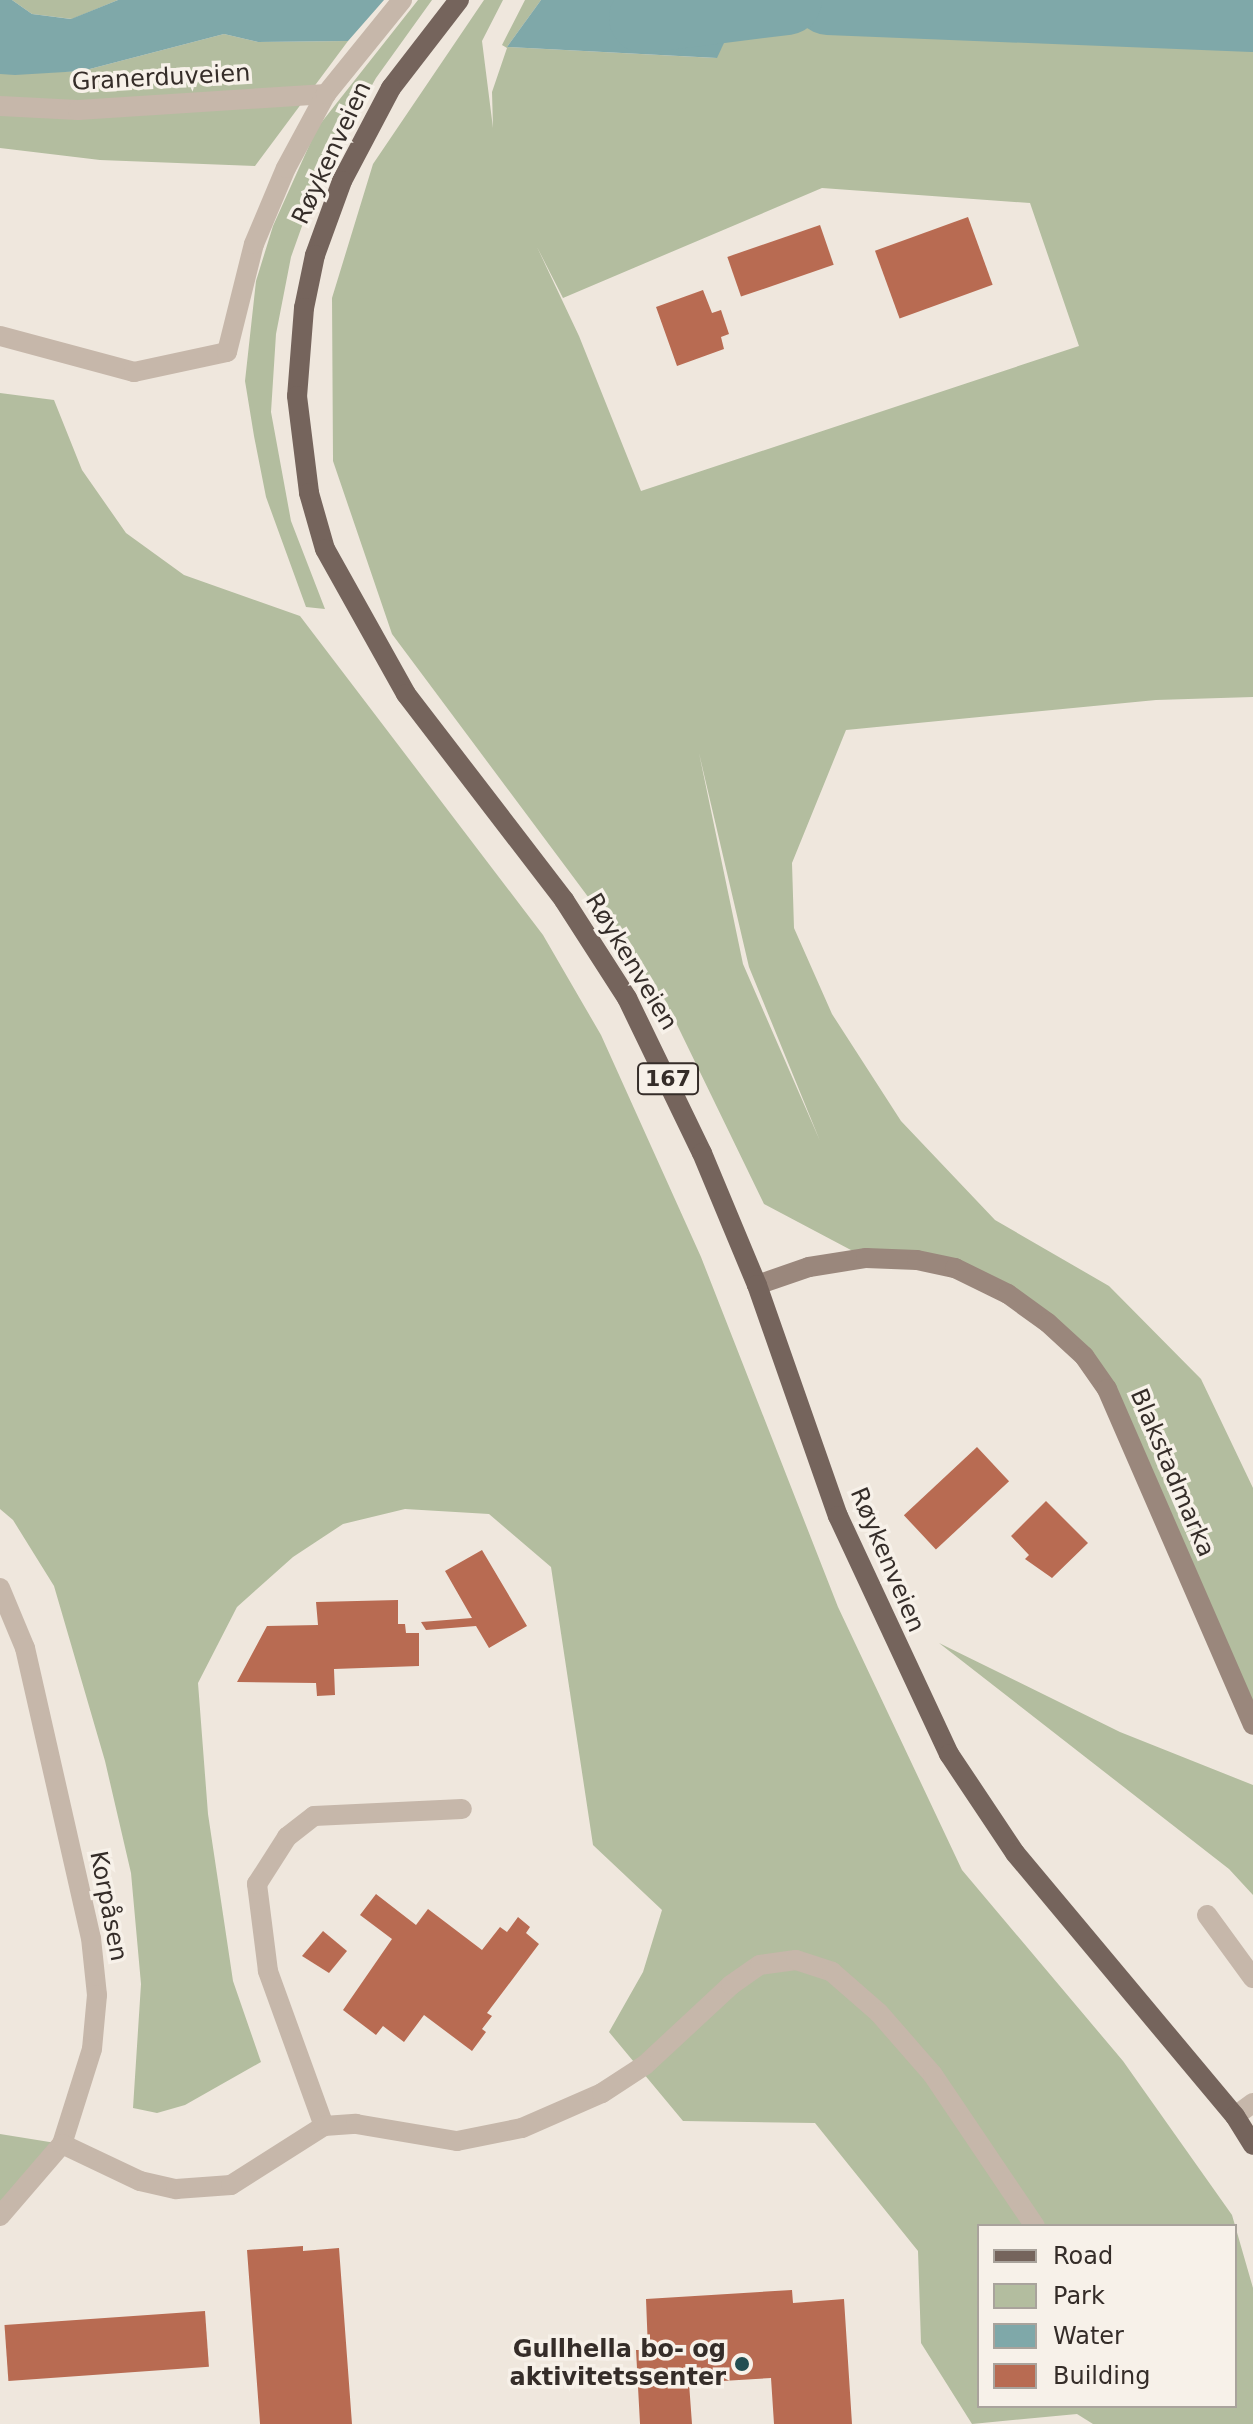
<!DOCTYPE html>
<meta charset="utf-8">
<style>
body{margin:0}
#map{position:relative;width:1253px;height:2424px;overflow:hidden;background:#efe7dd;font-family:"DejaVu Sans",sans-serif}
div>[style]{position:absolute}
.green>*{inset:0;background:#b3bd9f}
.water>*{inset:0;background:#7fa8a9}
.river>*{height:70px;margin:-35px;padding:0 35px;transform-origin:35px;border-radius:35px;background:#7fa8a9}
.building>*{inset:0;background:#b86b52;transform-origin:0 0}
.service>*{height:20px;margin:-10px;padding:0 10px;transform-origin:10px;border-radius:10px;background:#c6b7aa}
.minor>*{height:20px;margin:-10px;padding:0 10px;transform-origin:10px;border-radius:10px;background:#c6b7aa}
.secondary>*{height:20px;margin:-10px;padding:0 10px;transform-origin:10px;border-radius:10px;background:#9a877c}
.primary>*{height:20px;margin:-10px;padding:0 10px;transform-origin:10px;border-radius:10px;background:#75645c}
.dots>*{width:22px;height:22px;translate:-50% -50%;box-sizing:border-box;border:4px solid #f7f1e9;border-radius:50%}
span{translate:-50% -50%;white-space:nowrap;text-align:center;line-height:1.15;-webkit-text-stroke:7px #f7f1e9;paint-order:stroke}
.shield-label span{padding:2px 6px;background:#f7f1e9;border:2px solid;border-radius:6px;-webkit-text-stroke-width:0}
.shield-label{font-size:22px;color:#352d29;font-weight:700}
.street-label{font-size:24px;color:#352d29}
.poi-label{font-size:24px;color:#352d29;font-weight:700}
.right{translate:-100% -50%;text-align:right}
.legend{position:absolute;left:977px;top:2224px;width:260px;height:184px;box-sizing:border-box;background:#f7f1e9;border:2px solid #a9a39c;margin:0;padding:10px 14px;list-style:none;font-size:24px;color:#352d29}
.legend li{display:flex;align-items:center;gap:16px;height:40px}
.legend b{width:40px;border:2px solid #a9a39c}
</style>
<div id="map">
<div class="green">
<i style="clip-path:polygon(12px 0,118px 0,72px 19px,32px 14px)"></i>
<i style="clip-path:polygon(418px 0,432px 0,376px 78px,318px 181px,291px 257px,276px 334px,271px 412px,291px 521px,325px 609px,306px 607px,266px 497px,254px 436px,245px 381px,256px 281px,273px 226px,317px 128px)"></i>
<i style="clip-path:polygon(evenodd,484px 0,503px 0,482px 41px,493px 128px,492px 92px,507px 48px,502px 45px,525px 0,541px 0,507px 47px,716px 58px,744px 0,1253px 0,1253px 697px,1156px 700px,846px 730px,792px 863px,794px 928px,832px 1014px,901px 1121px,995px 1220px,1109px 1286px,1201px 1379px,1253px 1488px,1253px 1701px,1107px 1389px,1048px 1323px,955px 1268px,866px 1258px,764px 1204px,665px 1000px,392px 634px,333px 461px,332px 298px,373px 164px,484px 0,822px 188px,1030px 203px,1079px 346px,641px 491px,579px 336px,537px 247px,563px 298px,822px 188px,484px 0,699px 753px,749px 967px,820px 1141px,743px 964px,699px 753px)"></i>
<i style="clip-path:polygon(224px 34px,258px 42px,348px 41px,255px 166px,100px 160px,0 148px,0 74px,82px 71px)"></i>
<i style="clip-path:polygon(evenodd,0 393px,54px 400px,82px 470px,126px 533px,184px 575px,300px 616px,543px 935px,601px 1035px,701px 1257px,838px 1607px,962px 1870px,1123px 2061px,1232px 2215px,1253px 2288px,1253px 2424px,1093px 2424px,1077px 2414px,972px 2424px,921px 2343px,918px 2251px,815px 2123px,683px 2121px,609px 2032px,643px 1972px,662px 1910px,593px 1845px,551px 1567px,489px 1514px,405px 1509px,343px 1524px,293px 1557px,237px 1607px,198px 1683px,208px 1814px,233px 1981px,261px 2062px,185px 2105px,157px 2113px,133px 2108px,141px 1984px,131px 1873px,105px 1761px,54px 1586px,13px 1520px,0 1509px,0 393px,979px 2226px,1235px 2226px,1235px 2406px,979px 2406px,979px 2226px)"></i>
<i style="clip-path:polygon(939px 1643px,1120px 1732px,1253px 1785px,1253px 1895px,1229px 1869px)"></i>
<i style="clip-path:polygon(0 2134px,62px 2144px,0 2216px)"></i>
</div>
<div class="water">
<i style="clip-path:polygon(0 0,12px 0,32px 14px,71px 19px,118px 0,384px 0,348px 41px,258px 42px,224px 34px,82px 71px,15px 75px,0 74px)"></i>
<i style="clip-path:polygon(541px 0,744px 0,717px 58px,507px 47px)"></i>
</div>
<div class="river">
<i style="left:828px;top:0;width:425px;rotate:2.3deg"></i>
<i style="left:644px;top:18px;width:144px;rotate:-7.2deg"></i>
</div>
<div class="building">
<i style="left:968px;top:217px;width:72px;height:99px;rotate:70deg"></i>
<i style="left:820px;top:225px;width:42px;height:98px;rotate:71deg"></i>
<i style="clip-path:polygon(703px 290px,712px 313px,721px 310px,729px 334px,721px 337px,724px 349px,677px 366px,656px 307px)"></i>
<i style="left:977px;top:1447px;width:47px;height:100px;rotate:47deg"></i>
<i style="clip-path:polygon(1046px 1501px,1088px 1543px,1052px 1578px,1025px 1559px,1029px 1555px,1011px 1536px)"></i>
<i style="clip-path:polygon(482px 1550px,527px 1626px,489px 1648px,476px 1626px,426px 1630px,421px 1622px,472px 1618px,445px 1571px)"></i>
<i style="clip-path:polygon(398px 1600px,398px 1624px,405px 1624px,406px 1633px,419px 1633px,419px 1666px,334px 1669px,335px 1695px,317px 1696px,316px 1683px,237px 1682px,267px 1626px,318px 1625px,316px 1602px)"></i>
<i style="clip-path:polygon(376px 1894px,416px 1925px,428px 1909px,482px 1950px,500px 1927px,507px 1932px,518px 1917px,530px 1927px,526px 1933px,539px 1944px,487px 2013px,492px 2016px,482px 2029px,486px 2032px,472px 2051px,424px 2015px,404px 2042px,383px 2026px,376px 2035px,343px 2010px,392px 1939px,360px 1915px)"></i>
<i style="clip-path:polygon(323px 1931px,347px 1951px,329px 1973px,302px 1956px)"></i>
<i style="clip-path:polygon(303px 2246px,303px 2251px,339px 2248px,352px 2424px,260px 2424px,247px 2250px)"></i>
<i style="clip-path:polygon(792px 2290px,793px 2303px,844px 2299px,852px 2424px,774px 2424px,771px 2378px,689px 2383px,692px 2424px,640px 2424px,636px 2350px,648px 2350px,646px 2299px)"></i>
<i style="left:205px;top:2311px;width:56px;height:201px;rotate:86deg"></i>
</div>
<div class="service">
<i style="left:0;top:106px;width:78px;rotate:2.9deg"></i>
<i style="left:78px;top:110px;width:249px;rotate:-3.7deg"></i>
<i style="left:0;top:336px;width:139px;rotate:15deg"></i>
<i style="left:134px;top:372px;width:95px;rotate:-12.1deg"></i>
<i style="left:227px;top:352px;width:111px;rotate:-76deg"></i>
<i style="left:254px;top:244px;width:82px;rotate:-67.2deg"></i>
<i style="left:286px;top:168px;width:84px;rotate:-61.6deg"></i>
<i style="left:326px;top:94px;width:121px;rotate:-51deg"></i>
<i style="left:1207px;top:1915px;width:78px;rotate:53.9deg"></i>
<i style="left:645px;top:2065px;width:117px;rotate:-42.9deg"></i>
<i style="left:731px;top:1985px;width:35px;rotate:-35deg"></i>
<i style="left:760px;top:1965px;width:36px;rotate:-8deg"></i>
<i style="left:796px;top:1960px;width:38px;rotate:18deg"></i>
<i style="left:832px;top:1972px;width:62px;rotate:41.1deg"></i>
<i style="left:879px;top:2013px;width:82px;rotate:48.9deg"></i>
<i style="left:933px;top:2075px;width:182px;rotate:56deg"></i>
<i style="left:1235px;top:2116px;width:22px;rotate:-36deg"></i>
</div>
<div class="minor">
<i style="left:0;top:1588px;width:65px;rotate:67.4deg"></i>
<i style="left:25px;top:1648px;width:297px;rotate:77.2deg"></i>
<i style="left:91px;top:1938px;width:57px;rotate:84deg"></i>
<i style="left:97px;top:1995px;width:54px;rotate:95.3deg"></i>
<i style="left:92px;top:2049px;width:100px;rotate:107.5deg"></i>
<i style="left:62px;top:2144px;width:95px;rotate:130.7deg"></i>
<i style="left:324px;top:2126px;width:165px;rotate:-109.9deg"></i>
<i style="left:268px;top:1971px;width:88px;rotate:-97.2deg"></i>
<i style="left:257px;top:1884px;width:56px;rotate:-57.4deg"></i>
<i style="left:287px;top:1837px;width:34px;rotate:-38deg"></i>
<i style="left:314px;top:1816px;width:148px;rotate:-2.7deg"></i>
<i style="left:62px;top:2144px;width:86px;rotate:25.4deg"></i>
<i style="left:140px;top:2181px;width:37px;rotate:13deg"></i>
<i style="left:176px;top:2189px;width:55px;rotate:-4.2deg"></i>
<i style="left:231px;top:2185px;width:110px;rotate:-32.4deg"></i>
<i style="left:324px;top:2126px;width:32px;rotate:-4deg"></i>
<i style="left:356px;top:2124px;width:102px;rotate:9.6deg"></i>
<i style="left:457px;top:2141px;width:66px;rotate:-11.3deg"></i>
<i style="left:522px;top:2128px;width:87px;rotate:-23.6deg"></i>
<i style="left:602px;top:2093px;width:51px;rotate:-33.1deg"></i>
</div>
<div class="secondary">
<i style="left:757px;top:1285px;width:55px;rotate:-19.1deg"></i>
<i style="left:809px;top:1267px;width:58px;rotate:-9deg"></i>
<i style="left:866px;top:1258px;width:51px;rotate:2.2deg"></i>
<i style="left:917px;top:1260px;width:39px;rotate:12deg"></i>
<i style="left:955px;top:1268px;width:59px;rotate:26.1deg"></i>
<i style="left:1008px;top:1294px;width:49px;rotate:35.9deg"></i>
<i style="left:1048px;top:1323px;width:49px;rotate:42.5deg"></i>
<i style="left:1084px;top:1356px;width:40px;rotate:55.1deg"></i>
<i style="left:1107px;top:1389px;width:366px;rotate:66.5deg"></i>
</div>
<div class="primary">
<i style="left:459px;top:0;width:111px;rotate:127.7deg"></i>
<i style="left:391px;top:88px;width:105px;rotate:117.8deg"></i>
<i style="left:342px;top:181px;width:79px;rotate:110deg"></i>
<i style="left:315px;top:255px;width:54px;rotate:101.7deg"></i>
<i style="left:304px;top:308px;width:88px;rotate:94.5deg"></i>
<i style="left:297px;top:396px;width:98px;rotate:82.9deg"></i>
<i style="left:309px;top:493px;width:58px;rotate:74.1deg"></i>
<i style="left:325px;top:549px;width:166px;rotate:60.8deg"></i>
<i style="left:406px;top:694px;width:260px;rotate:52.5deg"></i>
<i style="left:564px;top:900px;width:117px;rotate:57.3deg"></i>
<i style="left:627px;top:998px;width:172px;rotate:64.2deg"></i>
<i style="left:702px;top:1153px;width:143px;rotate:67.4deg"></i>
<i style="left:757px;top:1285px;width:245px;rotate:70.7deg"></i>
<i style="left:838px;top:1516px;width:263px;rotate:65deg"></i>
<i style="left:949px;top:1754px;width:119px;rotate:56.3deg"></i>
<i style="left:1015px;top:1853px;width:343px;rotate:50.1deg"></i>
<i style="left:1235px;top:2116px;width:34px;rotate:58deg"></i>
</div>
<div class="dots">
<i style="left:742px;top:2364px;background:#234e52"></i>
</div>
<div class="shield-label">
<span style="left:668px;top:1079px">167</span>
</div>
<div class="street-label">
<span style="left:161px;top:78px;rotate:-3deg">Granerduveien</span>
<span style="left:332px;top:153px;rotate:-65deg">Røykenveien</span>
<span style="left:631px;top:962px;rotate:59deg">Røykenveien</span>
<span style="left:1172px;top:1473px;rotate:67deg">Blakstadmarka</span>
<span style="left:887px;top:1560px;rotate:67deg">Røykenveien</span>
<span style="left:108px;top:1906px;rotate:79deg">Korpåsen</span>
</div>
<div class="poi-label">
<span class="right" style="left:726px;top:2364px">Gullhella bo- og<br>aktivitetssenter</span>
</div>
<ul class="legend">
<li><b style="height:10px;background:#75645c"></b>Road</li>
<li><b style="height:22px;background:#b3bd9f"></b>Park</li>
<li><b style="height:22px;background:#7fa8a9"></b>Water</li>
<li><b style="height:22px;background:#b86b52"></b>Building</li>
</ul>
</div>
